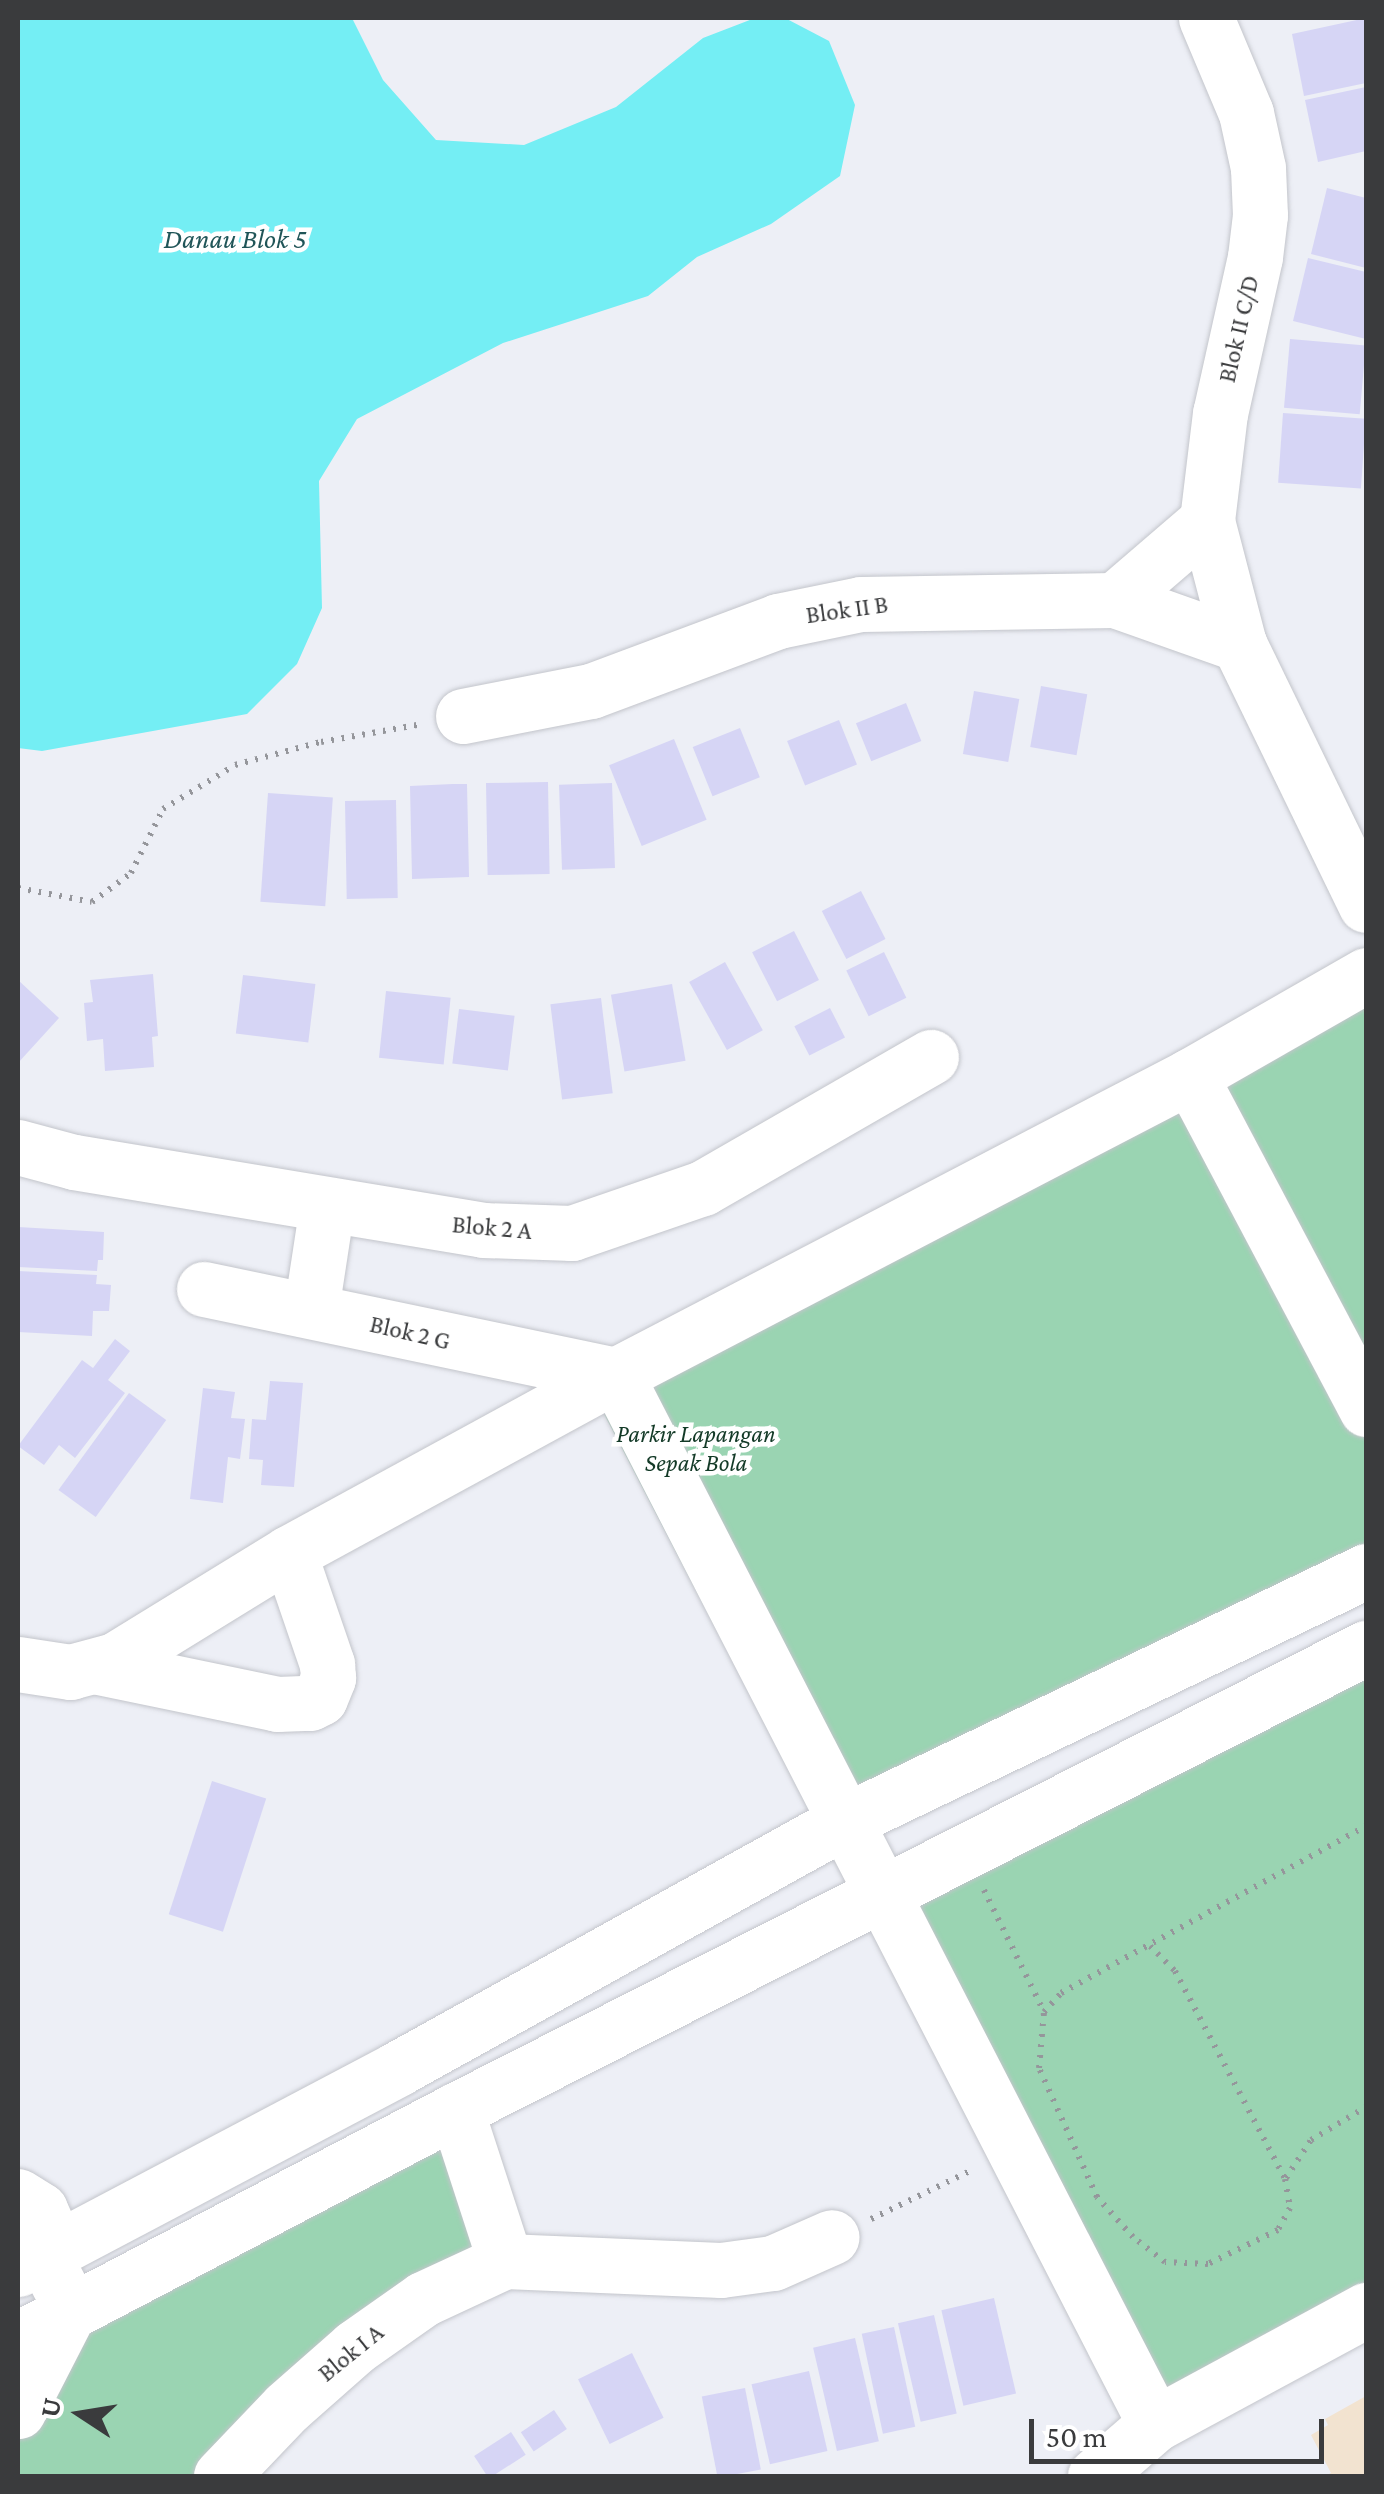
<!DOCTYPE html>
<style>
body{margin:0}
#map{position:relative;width:1384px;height:2494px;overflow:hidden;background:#edeff6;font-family:"Crimson Pro",serif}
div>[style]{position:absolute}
.education>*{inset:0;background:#f2e3d0}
.green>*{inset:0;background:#9ad4b2}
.water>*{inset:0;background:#74eef4}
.building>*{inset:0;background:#d6d5f5;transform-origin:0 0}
.path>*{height:6px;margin-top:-3px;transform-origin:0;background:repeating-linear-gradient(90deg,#95969b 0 2.5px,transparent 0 10.5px)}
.roads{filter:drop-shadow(0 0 2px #c3c5cb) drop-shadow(0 0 2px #c3c5cb)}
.minor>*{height:55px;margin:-27.5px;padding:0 27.5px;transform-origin:27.5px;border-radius:27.5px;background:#fff}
span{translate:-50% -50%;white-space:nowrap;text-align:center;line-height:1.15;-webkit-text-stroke:9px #fff;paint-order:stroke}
.street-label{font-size:25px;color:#3a3b3d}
.park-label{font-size:25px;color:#133a27;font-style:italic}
.water-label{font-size:28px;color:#205558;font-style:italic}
.frame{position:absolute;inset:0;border:20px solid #3a3b3d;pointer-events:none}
.north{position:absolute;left:30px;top:2364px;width:100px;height:100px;-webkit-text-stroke:8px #fff;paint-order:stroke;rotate:282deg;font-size:28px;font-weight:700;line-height:40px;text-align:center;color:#3a3b3d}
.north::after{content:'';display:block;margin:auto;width:35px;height:45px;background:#3a3b3d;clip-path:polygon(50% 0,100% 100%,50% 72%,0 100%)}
.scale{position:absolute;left:1029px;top:2419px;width:295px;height:45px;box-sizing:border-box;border:5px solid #3a3b3d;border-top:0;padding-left:12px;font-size:30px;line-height:35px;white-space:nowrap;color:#3a3b3d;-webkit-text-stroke:8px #fff;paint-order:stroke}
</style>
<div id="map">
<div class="education">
<i style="clip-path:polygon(1366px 2396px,1366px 2476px,1325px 2476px,1331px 2473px,1311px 2435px,1328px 2425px,1325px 2419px)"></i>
</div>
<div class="green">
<i style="clip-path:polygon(1366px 992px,1366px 1551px,825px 1838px,592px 1391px)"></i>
<i style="clip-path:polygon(1366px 1658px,1366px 2294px,1161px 2400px,905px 1898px)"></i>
<i style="clip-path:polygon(449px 2112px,484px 2256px,202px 2476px,18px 2476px,18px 2311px)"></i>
</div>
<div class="water">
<i style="clip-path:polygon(18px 18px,352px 18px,383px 80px,436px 140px,524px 145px,616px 107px,703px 38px,755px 18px,785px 18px,829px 41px,855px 105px,840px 176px,771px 224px,697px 257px,648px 296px,503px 343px,357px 419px,319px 481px,322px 608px,297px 664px,247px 714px,42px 751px,18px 748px)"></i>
</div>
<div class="building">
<i style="clip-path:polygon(1366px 18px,1366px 83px,1304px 96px,1292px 34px)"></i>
<i style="clip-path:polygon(1366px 87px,1366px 151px,1318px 162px,1305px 100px)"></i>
<i style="clip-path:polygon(1327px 188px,1366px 198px,1366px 268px,1311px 254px)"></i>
<i style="clip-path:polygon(1308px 258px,1366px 272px,1366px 339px,1293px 321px)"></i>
<i style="left:1290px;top:339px;width:76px;height:69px;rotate:5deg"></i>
<i style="left:1283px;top:413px;width:83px;height:70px;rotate:4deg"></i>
<i style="left:1041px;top:686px;width:47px;height:62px;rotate:10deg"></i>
<i style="left:974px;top:691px;width:46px;height:64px;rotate:10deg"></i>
<i style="left:906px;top:703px;width:41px;height:54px;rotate:68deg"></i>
<i style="left:839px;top:720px;width:48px;height:56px;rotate:68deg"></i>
<i style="left:740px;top:728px;width:53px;height:51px;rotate:68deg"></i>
<i style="left:674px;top:739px;width:87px;height:70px;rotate:68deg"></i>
<i style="left:548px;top:782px;width:92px;height:62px;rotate:89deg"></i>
<i style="left:612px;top:783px;width:85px;height:53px;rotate:88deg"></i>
<i style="clip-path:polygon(453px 784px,467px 784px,469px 877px,412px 879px,410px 786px)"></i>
<i style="left:268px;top:793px;width:65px;height:109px;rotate:4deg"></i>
<i style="left:396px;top:800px;width:98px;height:51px;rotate:89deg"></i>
<i style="left:861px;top:891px;width:54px;height:44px;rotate:63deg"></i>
<i style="left:794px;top:931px;width:55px;height:47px;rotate:63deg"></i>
<i style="left:884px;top:952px;width:51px;height:42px;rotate:64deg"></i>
<i style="left:725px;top:962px;width:78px;height:41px;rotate:61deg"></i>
<i style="clip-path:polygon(153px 974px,158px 1036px,152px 1037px,154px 1067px,105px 1071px,103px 1039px,87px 1041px,84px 1003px,93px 1002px,90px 980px)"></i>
<i style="left:243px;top:975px;width:73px;height:59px;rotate:7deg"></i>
<i style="clip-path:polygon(18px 980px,59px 1018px,18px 1063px)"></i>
<i style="left:672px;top:984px;width:78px;height:62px;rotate:80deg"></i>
<i style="left:386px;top:991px;width:65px;height:67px;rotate:6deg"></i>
<i style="left:601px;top:998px;width:96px;height:51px;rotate:83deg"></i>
<i style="left:830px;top:1008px;width:33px;height:40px;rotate:63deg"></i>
<i style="left:459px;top:1009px;width:56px;height:55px;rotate:7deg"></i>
<i style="clip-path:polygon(18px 1227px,104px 1232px,103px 1260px,98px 1260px,97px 1271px,18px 1267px)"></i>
<i style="clip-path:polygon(18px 1271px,97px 1275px,96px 1284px,111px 1285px,109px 1311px,93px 1311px,92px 1336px,18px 1332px)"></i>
<i style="clip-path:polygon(115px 1339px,130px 1351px,108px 1380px,125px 1393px,75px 1458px,59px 1445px,44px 1465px,18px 1446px,82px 1360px,93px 1368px)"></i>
<i style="clip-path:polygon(270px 1381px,303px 1383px,294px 1487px,261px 1485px,263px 1460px,249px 1459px,252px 1419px,266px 1420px)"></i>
<i style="clip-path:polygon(203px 1388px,235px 1392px,231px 1418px,245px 1419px,240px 1459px,228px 1457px,223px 1503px,190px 1499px)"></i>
<i style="left:129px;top:1393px;width:46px;height:120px;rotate:36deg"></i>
<i style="left:212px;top:1781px;width:57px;height:140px;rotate:18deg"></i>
<i style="left:994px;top:2298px;width:98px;height:54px;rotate:77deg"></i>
<i style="left:934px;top:2315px;width:101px;height:37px;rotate:77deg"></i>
<i style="left:894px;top:2327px;width:102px;height:33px;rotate:78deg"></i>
<i style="left:855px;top:2338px;width:106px;height:43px;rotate:77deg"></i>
<i style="left:632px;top:2353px;width:72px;height:60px;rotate:64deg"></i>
<i style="left:809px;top:2371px;width:82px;height:59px;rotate:77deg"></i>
<i style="left:745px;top:2388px;width:83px;height:44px;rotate:79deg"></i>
<i style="left:554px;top:2410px;width:23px;height:40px;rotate:56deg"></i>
<i style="left:511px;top:2432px;width:27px;height:44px;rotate:57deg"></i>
</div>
<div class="path">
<i style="left:18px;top:888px;width:75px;rotate:10.7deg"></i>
<i style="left:92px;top:902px;width:49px;rotate:-36.6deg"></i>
<i style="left:131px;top:873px;width:72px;rotate:-63.4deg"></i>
<i style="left:163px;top:809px;width:84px;rotate:-31.4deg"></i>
<i style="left:235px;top:765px;width:89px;rotate:-15deg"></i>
<i style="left:321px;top:742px;width:103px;rotate:-10.1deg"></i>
<i style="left:984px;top:1890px;width:136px;rotate:63.8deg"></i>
<i style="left:1150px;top:1946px;width:35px;rotate:45deg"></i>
<i style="left:1175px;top:1971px;width:235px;rotate:62.1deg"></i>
<i style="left:1285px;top:2179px;width:29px;rotate:80deg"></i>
<i style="left:1290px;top:2208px;width:25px;rotate:119deg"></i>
<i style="left:1278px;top:2230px;width:78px;rotate:154.1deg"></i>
<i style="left:1208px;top:2264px;width:43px;rotate:-177.3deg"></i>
<i style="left:1165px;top:2262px;width:41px;rotate:-142deg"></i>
<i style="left:1133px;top:2237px;width:54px;rotate:-132deg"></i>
<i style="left:1097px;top:2197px;width:141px;rotate:-114.2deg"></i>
<i style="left:1039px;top:2068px;width:56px;rotate:-84.9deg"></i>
<i style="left:1044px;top:2012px;width:25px;rotate:-48deg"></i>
<i style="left:1061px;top:1993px;width:348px;rotate:-28.7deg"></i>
<i style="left:1286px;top:2178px;width:45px;rotate:-56.7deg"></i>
<i style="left:1311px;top:2140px;width:64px;rotate:-31deg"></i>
<i style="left:871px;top:2219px;width:112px;rotate:-25.9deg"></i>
</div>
<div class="roads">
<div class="minor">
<i style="left:1206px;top:18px;width:103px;rotate:67.2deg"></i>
<i style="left:1246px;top:113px;width:56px;rotate:77.7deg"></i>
<i style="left:1258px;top:168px;width:47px;rotate:87.6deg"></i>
<i style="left:1260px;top:215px;width:42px;rotate:96.8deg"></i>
<i style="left:1255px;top:257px;width:160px;rotate:102.6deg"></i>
<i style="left:1220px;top:413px;width:109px;rotate:96.9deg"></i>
<i style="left:1207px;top:521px;width:127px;rotate:75.4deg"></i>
<i style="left:1239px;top:644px;width:290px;rotate:64.1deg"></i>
<i style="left:1115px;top:600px;width:121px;rotate:-40.7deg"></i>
<i style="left:463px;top:716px;width:130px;rotate:-11.1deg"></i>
<i style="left:591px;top:691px;width:200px;rotate:-20.5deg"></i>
<i style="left:778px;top:621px;width:85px;rotate:-11.6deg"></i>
<i style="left:861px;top:604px;width:254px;rotate:-0.9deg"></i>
<i style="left:1115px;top:600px;width:132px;rotate:19.5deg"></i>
<i style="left:1190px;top:1076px;width:377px;rotate:62.1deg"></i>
<i style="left:18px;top:1147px;width:58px;rotate:15deg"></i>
<i style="left:74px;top:1162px;width:415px;rotate:9.4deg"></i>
<i style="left:483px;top:1230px;width:89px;rotate:1.9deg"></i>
<i style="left:572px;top:1233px;width:139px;rotate:-19deg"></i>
<i style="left:703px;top:1188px;width:263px;rotate:-29.9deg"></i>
<i style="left:204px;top:1289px;width:421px;rotate:11.8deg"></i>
<i style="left:311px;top:1310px;width:106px;rotate:-81.3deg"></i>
<i style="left:18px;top:1664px;width:53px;rotate:8.7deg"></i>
<i style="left:70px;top:1672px;width:47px;rotate:-14.9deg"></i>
<i style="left:115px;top:1660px;width:204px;rotate:-31.6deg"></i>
<i style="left:289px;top:1553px;width:372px;rotate:-28.6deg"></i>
<i style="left:99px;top:1667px;width:182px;rotate:11.7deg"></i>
<i style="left:277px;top:1704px;width:33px;rotate:-2deg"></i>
<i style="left:310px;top:1703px;width:11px;rotate:-27deg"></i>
<i style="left:320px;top:1698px;width:22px;rotate:-68deg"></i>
<i style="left:328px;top:1678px;width:14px;rotate:-94deg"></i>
<i style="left:327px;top:1664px;width:117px;rotate:-108.9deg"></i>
<i style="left:456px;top:2110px;width:159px;rotate:72deg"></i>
<i style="left:18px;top:2196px;width:26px;rotate:32deg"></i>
<i style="left:40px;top:2210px;width:20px;rotate:66deg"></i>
<i style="left:48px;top:2228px;width:27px;rotate:100deg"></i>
<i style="left:43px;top:2255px;width:60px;rotate:62.2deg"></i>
<i style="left:71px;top:2308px;width:116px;rotate:117.2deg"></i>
<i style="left:18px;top:2269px;width:429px;rotate:-27.8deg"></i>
<i style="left:397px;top:2069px;width:512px;rotate:-28.97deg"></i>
<i style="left:845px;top:1821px;width:578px;rotate:-25.63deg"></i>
<i style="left:18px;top:2339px;width:494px;rotate:-27.6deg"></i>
<i style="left:456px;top:2110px;width:1021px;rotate:-26.92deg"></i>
<i style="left:1155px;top:2424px;width:240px;rotate:-28.4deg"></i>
<i style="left:221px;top:2476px;width:95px;rotate:-46.3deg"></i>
<i style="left:287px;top:2407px;width:91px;rotate:-41.4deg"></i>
<i style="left:355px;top:2347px;width:83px;rotate:-35.2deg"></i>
<i style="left:423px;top:2299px;width:90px;rotate:-24.9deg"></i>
<i style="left:505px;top:2261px;width:216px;rotate:2.4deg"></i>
<i style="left:721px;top:2270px;width:52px;rotate:-7.7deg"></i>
<i style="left:773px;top:2263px;width:64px;rotate:-23.8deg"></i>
<i style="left:1095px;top:2476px;width:79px;rotate:-40.9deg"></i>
<i style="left:1155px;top:2424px;width:1179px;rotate:-117.2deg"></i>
<i style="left:616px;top:1375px;width:647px;rotate:-27.52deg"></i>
<i style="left:1190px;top:1076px;width:203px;rotate:-29.8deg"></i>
</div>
</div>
<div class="street-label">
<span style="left:1239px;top:329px;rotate:-77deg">Blok II C/D</span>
<span style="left:847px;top:610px;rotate:-8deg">Blok II B</span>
<span style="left:492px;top:1228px;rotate:5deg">Blok 2 A</span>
<span style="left:410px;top:1333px;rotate:13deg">Blok 2 G</span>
<span style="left:351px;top:2353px;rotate:-39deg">Blok I A</span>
</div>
<div class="park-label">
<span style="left:696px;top:1449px">Parkir Lapangan<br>Sepak Bola</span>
</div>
<div class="water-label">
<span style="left:235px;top:239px">Danau Blok 5</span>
</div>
<div class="frame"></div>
<div class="north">U</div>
<div class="scale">50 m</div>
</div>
